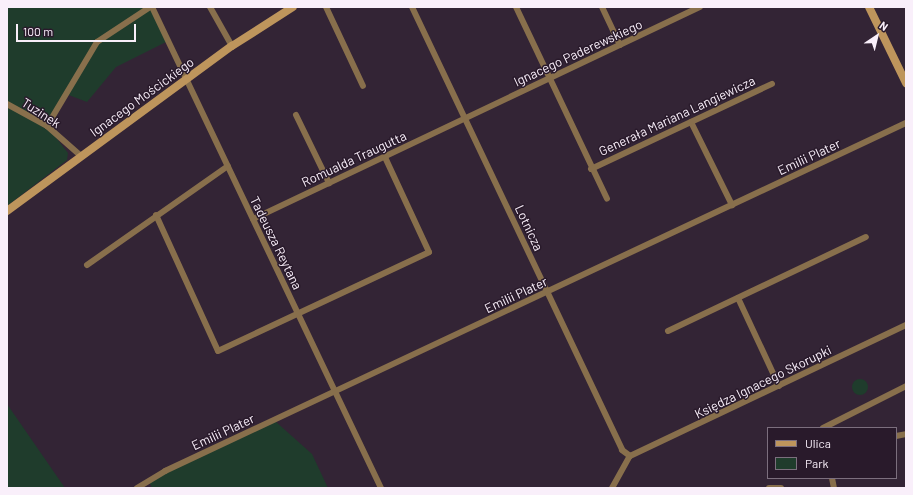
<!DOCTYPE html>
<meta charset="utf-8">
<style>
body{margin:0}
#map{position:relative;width:913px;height:495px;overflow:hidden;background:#332435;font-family:Barlow,sans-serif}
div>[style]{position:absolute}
.green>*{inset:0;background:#1f3c2c}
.round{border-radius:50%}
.street>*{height:6px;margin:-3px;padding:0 3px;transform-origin:3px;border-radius:3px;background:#886f4c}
.secondary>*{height:8px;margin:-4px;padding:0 4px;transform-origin:4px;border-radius:4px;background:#be955c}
span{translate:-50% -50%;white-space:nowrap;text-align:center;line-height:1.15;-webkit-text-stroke:3px #291a2b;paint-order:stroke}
.street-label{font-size:13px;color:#f9effa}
.frame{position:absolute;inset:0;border:8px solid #f9effa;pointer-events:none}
.legend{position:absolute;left:767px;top:427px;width:130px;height:52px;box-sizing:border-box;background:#291a2b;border:1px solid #7c6f7e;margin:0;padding:5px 7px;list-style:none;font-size:12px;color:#f9effa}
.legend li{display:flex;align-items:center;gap:8px;height:20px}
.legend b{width:20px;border:1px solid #7c6f7e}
.north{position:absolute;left:857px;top:16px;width:40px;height:40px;-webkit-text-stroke:3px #291a2b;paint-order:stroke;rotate:35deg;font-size:11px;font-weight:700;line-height:16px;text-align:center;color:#f9effa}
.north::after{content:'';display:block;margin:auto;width:14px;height:18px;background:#f9effa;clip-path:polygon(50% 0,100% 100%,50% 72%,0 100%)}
.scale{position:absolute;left:16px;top:24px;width:120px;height:18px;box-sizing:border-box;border:2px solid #f9effa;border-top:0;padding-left:5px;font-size:12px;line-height:14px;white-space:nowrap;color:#f9effa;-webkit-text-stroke:3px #291a2b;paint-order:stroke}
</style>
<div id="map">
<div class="green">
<i style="clip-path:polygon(7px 7px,152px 7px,168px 41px,116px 67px,87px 102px,66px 94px,47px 126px,68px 153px,67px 160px,7px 206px)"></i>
<i class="round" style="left:852px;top:379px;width:16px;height:16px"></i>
<i style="clip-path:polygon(7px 404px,65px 488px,7px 488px)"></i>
<i style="clip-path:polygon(275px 421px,312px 454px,328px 488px,152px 488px,148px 480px)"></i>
</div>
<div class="street">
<i style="left:152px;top:7px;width:533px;rotate:64.54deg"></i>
<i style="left:210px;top:7px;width:45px;rotate:60.6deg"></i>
<i style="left:326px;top:7px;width:87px;rotate:64.9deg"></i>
<i style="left:412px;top:7px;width:490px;rotate:64.6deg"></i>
<i style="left:622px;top:450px;width:10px;rotate:37deg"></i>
<i style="left:516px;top:7px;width:212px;rotate:64.6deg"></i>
<i style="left:602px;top:7px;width:42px;rotate:64.7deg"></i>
<i style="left:7px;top:104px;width:46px;rotate:28.8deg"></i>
<i style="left:47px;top:126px;width:45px;rotate:41.4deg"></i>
<i style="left:296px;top:115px;width:76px;rotate:64.1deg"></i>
<i style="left:691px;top:122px;width:93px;rotate:63.7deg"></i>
<i style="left:47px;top:126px;width:98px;rotate:-59.2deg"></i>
<i style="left:97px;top:42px;width:64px;rotate:-33.4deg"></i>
<i style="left:591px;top:169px;width:200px;rotate:-25.2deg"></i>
<i style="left:156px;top:215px;width:149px;rotate:65.5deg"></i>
<i style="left:218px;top:351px;width:233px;rotate:-25.1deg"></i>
<i style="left:429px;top:252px;width:105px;rotate:-114.9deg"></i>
<i style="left:253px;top:219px;width:495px;rotate:-25.4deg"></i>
<i style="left:87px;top:265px;width:172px;rotate:-35.1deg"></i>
<i style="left:738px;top:298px;width:97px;rotate:65deg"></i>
<i style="left:668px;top:331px;width:219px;rotate:-25.4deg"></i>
<i style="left:823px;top:428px;width:93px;rotate:-26.8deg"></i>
<i style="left:896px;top:436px;width:10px;rotate:-11deg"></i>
<i style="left:630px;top:456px;width:306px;rotate:-25.4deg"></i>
<i style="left:832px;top:478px;width:10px;rotate:79deg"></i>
<i style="left:137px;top:488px;width:33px;rotate:-31deg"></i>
<i style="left:165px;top:471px;width:819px;rotate:-25.16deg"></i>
<i style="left:612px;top:488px;width:37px;rotate:-61deg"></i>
<i style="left:769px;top:488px;width:12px"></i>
</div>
<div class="secondary">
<i style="left:869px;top:7px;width:85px;rotate:64deg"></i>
<i style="left:7px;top:211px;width:279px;rotate:-36.3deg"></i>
<i style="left:232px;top:46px;width:72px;rotate:-32.6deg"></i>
</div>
<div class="street-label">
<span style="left:578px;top:53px;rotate:-25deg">Ignacego Paderewskiego</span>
<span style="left:142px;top:97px;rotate:-36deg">Ignacego Mościckiego</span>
<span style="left:41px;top:113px;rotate:33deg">Tuzinek</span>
<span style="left:677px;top:116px;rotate:-25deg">Generała Mariana Langiewicza</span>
<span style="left:809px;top:157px;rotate:-25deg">Emilii Plater</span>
<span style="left:354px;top:159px;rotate:-25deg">Romualda Traugutta</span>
<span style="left:529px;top:228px;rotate:65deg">Lotnicza</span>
<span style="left:276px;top:243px;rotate:64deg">Tadeusza Reytana</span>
<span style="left:516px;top:295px;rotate:-25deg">Emilii Plater</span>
<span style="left:763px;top:382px;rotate:-26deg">Księdza Ignacego Skorupki</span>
<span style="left:223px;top:432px;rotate:-25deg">Emilii Plater</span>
</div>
<div class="frame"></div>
<ul class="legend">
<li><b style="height:5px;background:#be955c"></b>Ulica</li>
<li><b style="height:11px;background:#1f3c2c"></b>Park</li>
</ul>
<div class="north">N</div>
<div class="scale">100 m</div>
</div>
